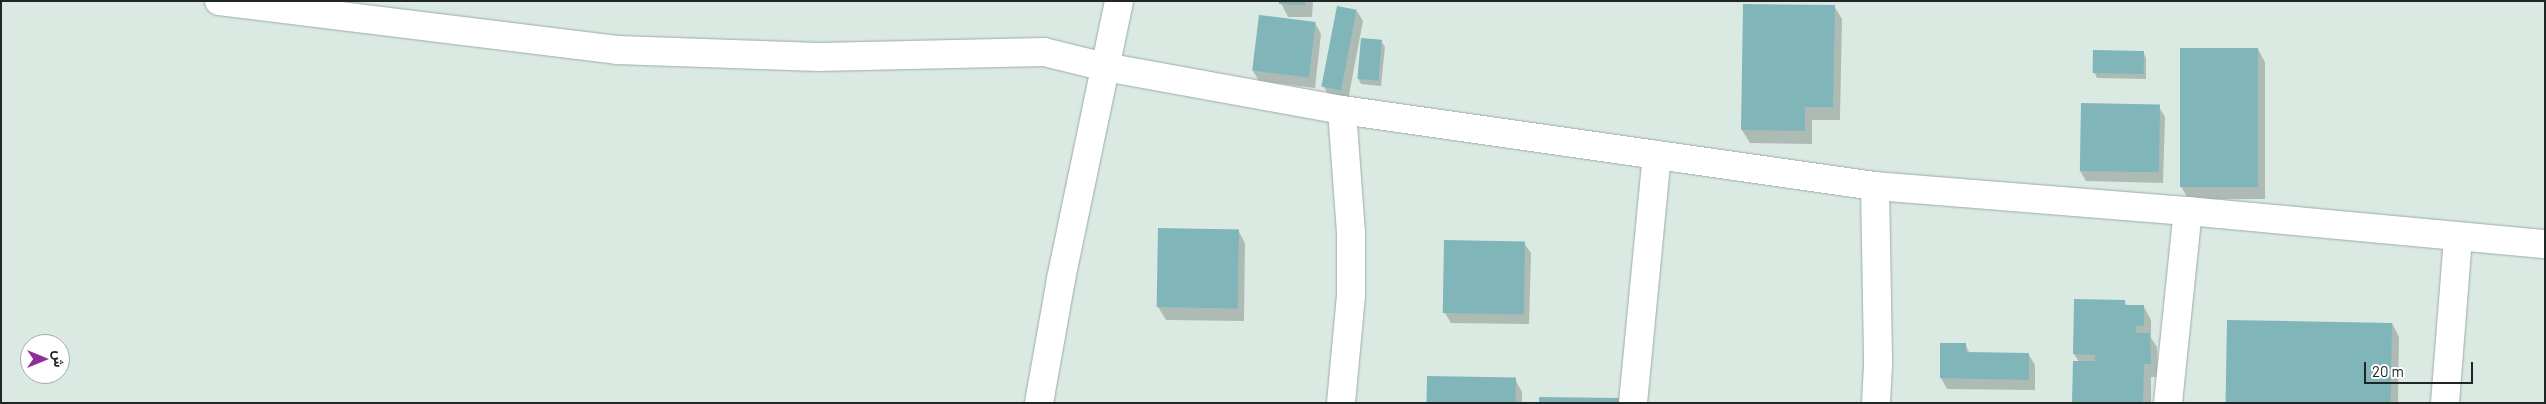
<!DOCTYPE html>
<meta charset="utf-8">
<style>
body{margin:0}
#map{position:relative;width:2546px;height:404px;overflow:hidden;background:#daeae3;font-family:Barlow,Vazirmatn,sans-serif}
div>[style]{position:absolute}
.shadow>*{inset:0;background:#0003}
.building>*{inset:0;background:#80b5b9;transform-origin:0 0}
.roads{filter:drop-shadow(0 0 1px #9caba5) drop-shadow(0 0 1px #9caba5)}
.minor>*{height:28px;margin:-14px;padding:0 14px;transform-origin:14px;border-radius:14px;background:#fff}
span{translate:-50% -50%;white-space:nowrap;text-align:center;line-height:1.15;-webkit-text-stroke:4px #fff;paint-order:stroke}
.frame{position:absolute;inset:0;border:2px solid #202623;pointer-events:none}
.north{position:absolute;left:20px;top:334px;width:50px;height:50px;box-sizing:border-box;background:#fff;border:1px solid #a6a8a7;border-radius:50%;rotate:90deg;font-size:14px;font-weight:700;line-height:20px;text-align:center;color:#202623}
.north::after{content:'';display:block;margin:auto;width:18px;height:22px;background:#8f2e96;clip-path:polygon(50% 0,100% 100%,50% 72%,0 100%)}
.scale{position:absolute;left:2364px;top:362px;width:109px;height:22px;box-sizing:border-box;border:2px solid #202623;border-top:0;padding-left:6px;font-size:15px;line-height:18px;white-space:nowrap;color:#202623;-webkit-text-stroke:4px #fff;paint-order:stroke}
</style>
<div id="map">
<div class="shadow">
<i style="clip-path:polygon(1280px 1px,1313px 1px,1312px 17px,1288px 17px)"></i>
<i style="clip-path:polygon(1744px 5px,1834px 6px,1842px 19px,1840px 120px,1812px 120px,1812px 144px,1750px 143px,1742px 130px)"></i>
<i style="clip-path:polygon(1357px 11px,1363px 21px,1348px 100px,1330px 97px,1324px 87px)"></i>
<i style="clip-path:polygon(1315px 23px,1321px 34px,1315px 88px,1259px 81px,1253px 71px)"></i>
<i style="clip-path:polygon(1381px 41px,1385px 47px,1381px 86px,1361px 84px,1358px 78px)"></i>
<i style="clip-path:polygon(2258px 49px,2265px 62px,2265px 199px,2188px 199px,2181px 186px)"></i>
<i style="clip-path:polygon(2143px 52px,2146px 58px,2146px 79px,2097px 78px,2094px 72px)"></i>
<i style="clip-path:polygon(2159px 107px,2165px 117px,2163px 183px,2086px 181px,2080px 171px)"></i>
<i style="clip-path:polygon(1159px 229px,1238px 230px,1245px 243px,1244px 321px,1166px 320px,1158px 307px)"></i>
<i style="clip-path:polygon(1524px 243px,1531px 253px,1529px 324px,1451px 323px,1445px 313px)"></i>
<i style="clip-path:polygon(2075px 300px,2124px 301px,2128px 307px,2144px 307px,2151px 320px,2151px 338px,2157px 347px,2158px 377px,2151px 377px,2151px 403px,2074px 403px,2079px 362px,2074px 354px)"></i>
<i style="clip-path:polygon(2392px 323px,2399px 337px,2398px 403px,2227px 402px)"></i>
<i style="clip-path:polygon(1941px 344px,1965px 344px,1970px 354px,2029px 355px,2035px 365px,2035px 390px,1947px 389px,1941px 378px)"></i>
<i style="clip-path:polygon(1515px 379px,1522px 392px,1522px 403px,1428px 403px)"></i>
</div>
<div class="building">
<i style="clip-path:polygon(1279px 1px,1305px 1px,1305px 5px,1279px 4px)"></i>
<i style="clip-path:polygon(1743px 4px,1835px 5px,1833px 107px,1805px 107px,1805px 131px,1741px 130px)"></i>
<i style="left:1337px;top:6px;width:20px;height:82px;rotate:11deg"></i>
<i style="left:1259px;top:15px;width:57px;height:56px;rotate:7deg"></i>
<i style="left:1361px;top:38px;width:21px;height:41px;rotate:5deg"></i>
<i style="left:2180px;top:48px;width:78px;height:139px"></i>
<i style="left:2093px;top:50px;width:51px;height:23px;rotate:1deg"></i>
<i style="left:2081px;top:103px;width:79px;height:68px;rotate:1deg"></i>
<i style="left:1158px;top:228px;width:81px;height:79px;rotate:1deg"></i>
<i style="left:1444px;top:240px;width:81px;height:73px;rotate:1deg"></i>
<i style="clip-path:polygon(2074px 299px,2125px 300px,2125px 305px,2144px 305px,2144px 326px,2136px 326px,2136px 333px,2150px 333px,2151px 364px,2144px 364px,2143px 403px,2072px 402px,2073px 361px,2095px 361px,2095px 355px,2073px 354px)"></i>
<i style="left:2227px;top:320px;width:165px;height:82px;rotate:1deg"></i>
<i style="clip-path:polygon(1940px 343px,1966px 343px,1966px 352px,2029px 353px,2029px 380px,1940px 378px)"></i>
<i style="left:1427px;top:376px;width:89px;height:27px;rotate:1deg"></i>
<i style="clip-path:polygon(1539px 397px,1620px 398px,1620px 403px,1539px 403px)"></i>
</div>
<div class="roads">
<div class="minor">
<i style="left:219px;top:1px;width:401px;rotate:7deg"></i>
<i style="left:617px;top:50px;width:202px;rotate:2deg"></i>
<i style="left:819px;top:57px;width:225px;rotate:-1.3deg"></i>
<i style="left:1044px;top:52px;width:63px;rotate:13.8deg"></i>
<i style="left:1105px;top:67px;width:241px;rotate:10.3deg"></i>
<i style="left:1342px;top:110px;width:538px;rotate:8.12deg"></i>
<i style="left:1875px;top:186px;width:314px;rotate:4.6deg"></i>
<i style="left:2188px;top:211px;width:359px;rotate:5.3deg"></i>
<i style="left:1875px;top:186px;width:179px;rotate:89deg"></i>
<i style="left:1878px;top:365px;width:38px;rotate:93deg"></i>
<i style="left:1039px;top:403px;width:126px;rotate:-79.9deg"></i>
<i style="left:1061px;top:279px;width:284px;rotate:-78.2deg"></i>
<i style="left:1341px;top:403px;width:108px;rotate:-84.7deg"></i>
<i style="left:1351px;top:295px;width:62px;rotate:-90deg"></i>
<i style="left:1351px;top:233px;width:123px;rotate:-94.2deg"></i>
<i style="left:1633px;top:403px;width:249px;rotate:-84.5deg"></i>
<i style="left:2168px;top:403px;width:193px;rotate:-84.1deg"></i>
<i style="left:2445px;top:403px;width:167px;rotate:-85.5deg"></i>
</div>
</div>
<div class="frame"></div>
<div class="north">ش</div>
<div class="scale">20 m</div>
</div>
